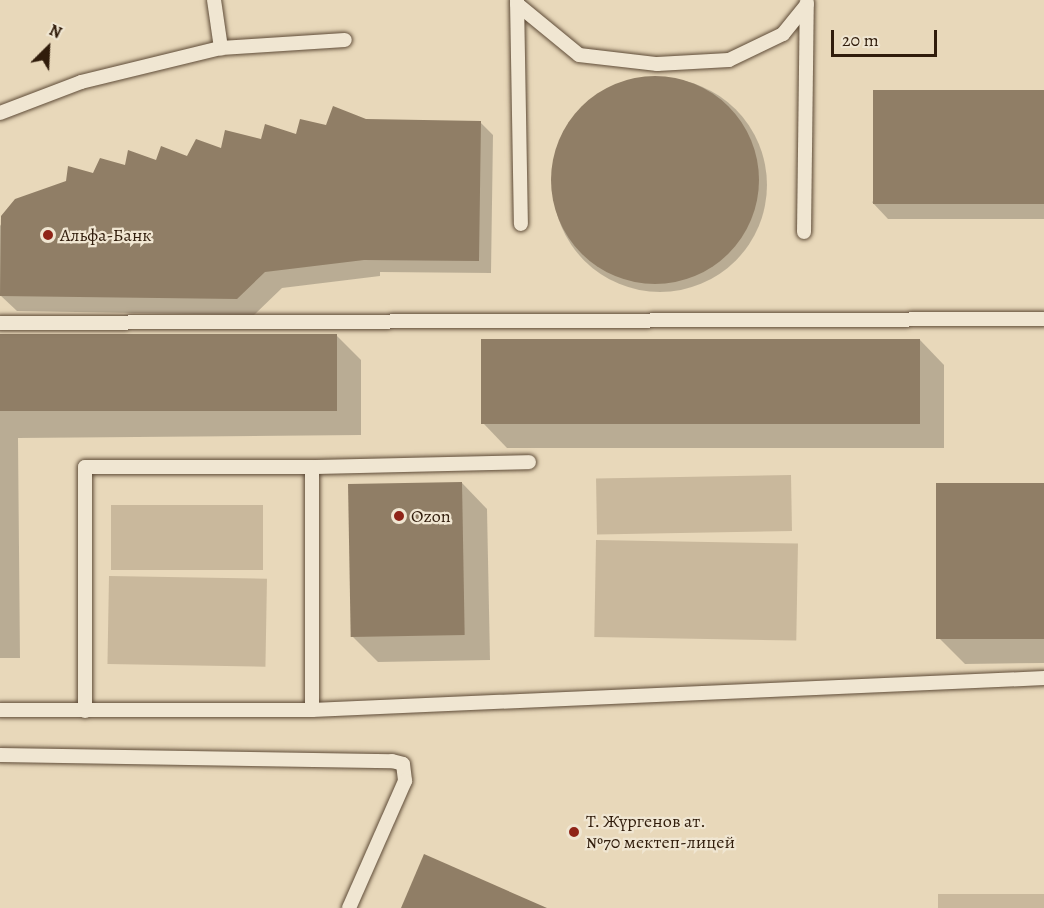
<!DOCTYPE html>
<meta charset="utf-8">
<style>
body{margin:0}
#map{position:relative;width:1044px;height:908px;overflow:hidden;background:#e8d8ba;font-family:Alegreya,serif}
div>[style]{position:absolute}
.green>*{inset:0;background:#c9b89c;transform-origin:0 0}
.shadow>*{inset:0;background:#0003}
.round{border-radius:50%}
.building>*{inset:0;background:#907e66;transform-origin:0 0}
.roads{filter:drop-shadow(0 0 2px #5e4b37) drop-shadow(0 0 2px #5e4b37)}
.lane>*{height:14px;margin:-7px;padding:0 7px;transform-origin:7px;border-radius:7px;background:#f0e6d2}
.dots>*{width:16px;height:16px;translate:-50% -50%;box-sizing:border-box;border:3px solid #f0e6d2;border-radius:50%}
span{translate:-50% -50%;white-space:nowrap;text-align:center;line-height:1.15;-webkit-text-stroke:4.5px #f0e6d2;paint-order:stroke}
.poi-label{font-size:18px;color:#301c0b}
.left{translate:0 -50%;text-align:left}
.north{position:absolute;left:18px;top:18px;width:60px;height:60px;-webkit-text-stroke:4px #f0e6d2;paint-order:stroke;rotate:24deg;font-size:16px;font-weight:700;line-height:24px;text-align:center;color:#301c0b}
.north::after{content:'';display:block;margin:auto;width:21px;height:27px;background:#301c0b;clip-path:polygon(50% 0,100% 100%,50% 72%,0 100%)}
.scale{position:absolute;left:831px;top:30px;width:106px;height:27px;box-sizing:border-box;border:3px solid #301c0b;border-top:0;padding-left:8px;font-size:18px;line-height:21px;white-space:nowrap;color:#301c0b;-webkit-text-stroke:4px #f0e6d2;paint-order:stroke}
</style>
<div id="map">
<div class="green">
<i style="left:791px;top:475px;width:56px;height:195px;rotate:89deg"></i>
<i style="left:111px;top:505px;width:152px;height:65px"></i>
<i style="left:596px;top:540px;width:202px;height:97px;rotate:1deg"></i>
<i style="left:109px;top:576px;width:158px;height:88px;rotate:1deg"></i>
<i style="left:938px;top:894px;width:106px;height:14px"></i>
</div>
<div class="shadow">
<i class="round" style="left:553px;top:78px;width:214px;height:214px"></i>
<i style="clip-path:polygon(1044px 92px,1044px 219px,888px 219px,872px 202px)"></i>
<i style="clip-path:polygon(366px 121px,480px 122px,493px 135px,491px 273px,380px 272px,380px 276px,282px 288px,254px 315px,17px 311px,0 295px,0 226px,16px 200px,94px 174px)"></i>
<i style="clip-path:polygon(336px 335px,361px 360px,361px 435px,18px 438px,20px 658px,0 658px,0 338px)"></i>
<i style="clip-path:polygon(920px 340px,944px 365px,944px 448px,507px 448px,483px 423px)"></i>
<i style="clip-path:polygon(462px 483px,487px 509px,490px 660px,378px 662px,352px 636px)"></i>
<i style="clip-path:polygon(1044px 484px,1044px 663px,965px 664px,939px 638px)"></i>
</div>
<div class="building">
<i class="round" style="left:551px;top:76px;width:208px;height:208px"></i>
<i style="left:1044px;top:90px;width:114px;height:171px;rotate:90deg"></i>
<i style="clip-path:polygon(333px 106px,366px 119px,481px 121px,479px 261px,364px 260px,265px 272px,237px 299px,0 296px,1px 216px,15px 199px,66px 181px,68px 166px,93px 173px,100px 158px,125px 165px,128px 150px,156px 160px,161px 146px,187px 156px,196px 139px,221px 148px,225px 130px,261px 139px,265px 124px,296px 134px,300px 119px,326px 125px)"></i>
<i style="left:337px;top:334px;width:77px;height:337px;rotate:90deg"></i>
<i style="left:481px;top:339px;width:439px;height:85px"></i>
<i style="left:462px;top:482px;width:153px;height:114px;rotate:89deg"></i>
<i style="left:936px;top:483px;width:108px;height:156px"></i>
<i style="clip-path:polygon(424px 854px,547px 908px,401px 908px)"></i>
</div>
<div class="roads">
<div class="lane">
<i style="left:214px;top:0;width:49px;rotate:81.7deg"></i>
<i style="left:517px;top:0;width:224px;rotate:89deg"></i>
<i style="left:517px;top:4px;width:80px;rotate:39.4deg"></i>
<i style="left:579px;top:55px;width:79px;rotate:6.6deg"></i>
<i style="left:657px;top:64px;width:72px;rotate:-3.2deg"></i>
<i style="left:729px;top:60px;width:60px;rotate:-25.7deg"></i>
<i style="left:783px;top:34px;width:38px;rotate:-51deg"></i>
<i style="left:0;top:113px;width:87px;rotate:-20.9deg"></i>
<i style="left:81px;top:82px;width:144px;rotate:-13.7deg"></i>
<i style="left:221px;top:48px;width:124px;rotate:-3.7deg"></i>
<i style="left:804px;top:232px;width:230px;rotate:-89.3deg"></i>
<i style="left:0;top:323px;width:1044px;rotate:-0.22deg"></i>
<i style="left:312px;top:467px;width:217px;rotate:-1.3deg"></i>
<i style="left:0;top:710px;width:312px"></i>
<i style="left:312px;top:710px;width:733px;rotate:-2.5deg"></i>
<i style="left:85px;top:711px;width:244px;rotate:-90deg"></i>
<i style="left:85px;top:467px;width:227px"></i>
<i style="left:312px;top:467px;width:243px;rotate:90deg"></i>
<i style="left:0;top:755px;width:392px;rotate:0.9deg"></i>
<i style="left:392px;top:761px;width:11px;rotate:15deg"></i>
<i style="left:403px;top:764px;width:17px;rotate:83deg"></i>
<i style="left:405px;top:781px;width:139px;rotate:113.8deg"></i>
</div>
</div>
<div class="dots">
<i style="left:48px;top:235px;background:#8f2418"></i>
<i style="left:399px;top:516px;background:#8f2418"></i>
<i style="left:574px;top:832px;background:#8f2418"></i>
</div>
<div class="poi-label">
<span class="left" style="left:60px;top:235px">Альфа-Банк</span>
<span class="left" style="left:411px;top:516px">Ozon</span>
<span class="left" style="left:586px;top:832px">Т. Жүргенов ат.<br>№70 мектеп-лицей</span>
</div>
<div class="north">N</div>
<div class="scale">20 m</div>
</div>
